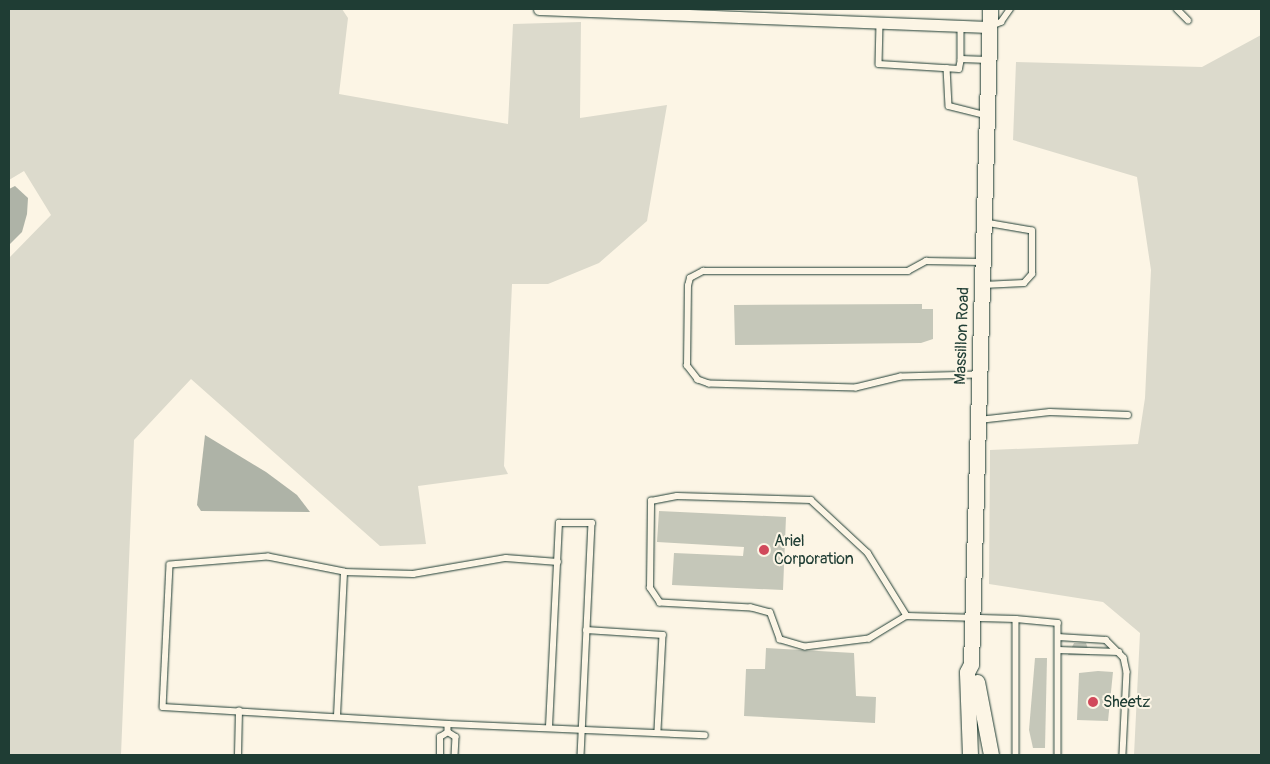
<!DOCTYPE html>
<style>
body{margin:0}
#map{position:relative;width:1270px;height:764px;overflow:hidden;background:#fcf5e5;font-family:Pangolin,sans-serif}
div>[style]{position:absolute}
.green>*{inset:0;background:#dcdacc}
.water>*{inset:0;background:#aeb3a7}
.building>*{inset:0;background:#c5c7b9}
.roads{filter:drop-shadow(0 0 1px #1f3d34) drop-shadow(0 0 1px #1f3d34)}
.service>*{height:5.5px;margin:-2.75px;padding:0 2.75px;transform-origin:2.75px;border-radius:2.75px;background:#fcf5e5}
.minor>*{height:11px;margin:-5.5px;padding:0 5.5px;transform-origin:5.5px;border-radius:5.5px;background:#fcf5e5}
.secondary>*{height:15px;margin:-7.5px;padding:0 7.5px;transform-origin:7.5px;border-radius:7.5px;background:#fcf5e5}
.dots>*{width:14px;height:14px;translate:-50% -50%;box-sizing:border-box;border:2px solid #fcf5e5;border-radius:50%}
span{translate:-50% -50%;white-space:nowrap;text-align:center;line-height:1.15;-webkit-text-stroke:4px #fcf5e5;paint-order:stroke}
.street-label{font-size:16px;color:#1f3d34}
.poi-label{font-size:16px;color:#1f3d34}
.left{translate:0 -50%;text-align:left}
.frame{position:absolute;inset:0;border:10px solid #1f3d34;pointer-events:none}
</style>
<div id="map">
<div class="green">
<i style="clip-path:polygon(9px 9px,342px 9px,348px 18px,339px 94px,508px 124px,513px 24px,581px 22px,580px 118px,667px 105px,647px 221px,599px 263px,548px 284px,512px 284px,504px 466px,508px 474px,418px 486px,426px 544px,380px 546px,191px 379px,134px 440px,121px 755px,9px 755px,9px 258px,51px 215px,24px 171px,9px 180px)"></i>
<i style="clip-path:polygon(1261px 35px,1261px 755px,1134px 755px,1140px 633px,1103px 602px,989px 584px,990px 450px,1138px 444px,1145px 398px,1151px 270px,1137px 177px,1013px 140px,1016px 62px,1202px 67px)"></i>
</div>
<div class="water">
<i style="clip-path:polygon(15px 186px,28px 198px,27px 214px,22px 232px,9px 245px,9px 189px)"></i>
<i style="clip-path:polygon(205px 435px,266px 472px,297px 495px,310px 512px,201px 511px,197px 505px)"></i>
</div>
<div class="building">
<i style="clip-path:polygon(922px 304px,922px 309px,933px 309px,933px 339px,921px 343px,735px 345px,734px 305px)"></i>
<i style="clip-path:polygon(659px 511px,786px 517px,783px 590px,672px 585px,674px 553px,743px 556px,744px 547px,657px 542px)"></i>
<i style="clip-path:polygon(1074px 643px,1086px 643px,1090px 655px,1068px 655px)"></i>
<i style="clip-path:polygon(766px 648px,854px 653px,856px 696px,876px 697px,875px 723px,744px 716px,746px 669px,765px 669px)"></i>
<i style="clip-path:polygon(1035px 658px,1047px 658px,1045px 748px,1033px 748px,1029px 730px)"></i>
<i style="clip-path:polygon(1098px 671px,1113px 672px,1108px 721px,1077px 720px,1079px 673px)"></i>
</div>
<div class="roads">
<div class="service">
<i style="left:1177px;top:9px;width:16px;rotate:45deg"></i>
<i style="left:880px;top:24px;width:40px;rotate:91.4deg"></i>
<i style="left:879px;top:64px;width:80px;rotate:3.6deg"></i>
<i style="left:959px;top:69px;width:10px;rotate:-79deg"></i>
<i style="left:961px;top:26px;width:33px;rotate:90deg"></i>
<i style="left:961px;top:59px;width:27px;rotate:2deg"></i>
<i style="left:991px;top:26px;width:11px;rotate:-22deg"></i>
<i style="left:1001px;top:22px;width:16px;rotate:-55deg"></i>
<i style="left:947px;top:68px;width:38px;rotate:87deg"></i>
<i style="left:949px;top:106px;width:38px;rotate:14deg"></i>
<i style="left:983px;top:285px;width:41px;rotate:-2.8deg"></i>
<i style="left:1024px;top:283px;width:12px;rotate:-48deg"></i>
<i style="left:1032px;top:274px;width:43px;rotate:-90deg"></i>
<i style="left:1032px;top:231px;width:48px;rotate:-170.3deg"></i>
<i style="left:978px;top:375px;width:77px;rotate:178.5deg"></i>
<i style="left:901px;top:377px;width:46px;rotate:166.3deg"></i>
<i style="left:856px;top:388px;width:147px;rotate:-178.4deg"></i>
<i style="left:709px;top:384px;width:12px;rotate:-160deg"></i>
<i style="left:698px;top:380px;width:18px;rotate:-128deg"></i>
<i style="left:687px;top:366px;width:80px;rotate:-89.3deg"></i>
<i style="left:688px;top:286px;width:8px;rotate:-76deg"></i>
<i style="left:690px;top:278px;width:15px;rotate:-28deg"></i>
<i style="left:703px;top:271px;width:205px"></i>
<i style="left:908px;top:271px;width:21px;rotate:-29deg"></i>
<i style="left:926px;top:261px;width:56px;rotate:1deg"></i>
<i style="left:979px;top:420px;width:71px;rotate:-6.4deg"></i>
<i style="left:1050px;top:412px;width:78px;rotate:2.2deg"></i>
<i style="left:344px;top:572px;width:69px;rotate:1.7deg"></i>
<i style="left:413px;top:574px;width:94px;rotate:-9.8deg"></i>
<i style="left:506px;top:558px;width:52px;rotate:4.4deg"></i>
<i style="left:907px;top:616px;width:44px;rotate:148.8deg"></i>
<i style="left:869px;top:639px;width:64px;rotate:172.9deg"></i>
<i style="left:805px;top:647px;width:26px;rotate:-164deg"></i>
<i style="left:780px;top:640px;width:29px;rotate:-110deg"></i>
<i style="left:770px;top:613px;width:20px;rotate:-165deg"></i>
<i style="left:751px;top:608px;width:91px;rotate:-176.9deg"></i>
<i style="left:660px;top:603px;width:18px;rotate:-124deg"></i>
<i style="left:650px;top:588px;width:87px;rotate:-89.3deg"></i>
<i style="left:651px;top:501px;width:26px;rotate:-11deg"></i>
<i style="left:677px;top:496px;width:134px;rotate:1.7deg"></i>
<i style="left:811px;top:500px;width:78px;rotate:42.9deg"></i>
<i style="left:868px;top:553px;width:74px;rotate:58.2deg"></i>
<i style="left:907px;top:616px;width:109px;rotate:1.6deg"></i>
<i style="left:1016px;top:619px;width:136px;rotate:90deg"></i>
<i style="left:1016px;top:619px;width:42px;rotate:5.4deg"></i>
<i style="left:1058px;top:623px;width:132px;rotate:90deg"></i>
<i style="left:586px;top:630px;width:77px;rotate:3.7deg"></i>
<i style="left:663px;top:635px;width:96px;rotate:93deg"></i>
<i style="left:1058px;top:637px;width:48px;rotate:3.6deg"></i>
<i style="left:1106px;top:640px;width:25px;rotate:45deg"></i>
<i style="left:1124px;top:658px;width:14px;rotate:78deg"></i>
<i style="left:1127px;top:672px;width:83px;rotate:92.8deg"></i>
<i style="left:1058px;top:650px;width:61px;rotate:1.9deg"></i>
<i style="left:337px;top:716px;width:144px;rotate:-87.2deg"></i>
<i style="left:344px;top:572px;width:77px;rotate:-168.8deg"></i>
<i style="left:268px;top:557px;width:98px;rotate:175.3deg"></i>
<i style="left:170px;top:565px;width:142px;rotate:92.8deg"></i>
<i style="left:163px;top:707px;width:286px;rotate:3.4deg"></i>
<i style="left:448px;top:724px;width:8px;rotate:90deg"></i>
<i style="left:448px;top:724px;width:257px;rotate:2.5deg"></i>
<i style="left:549px;top:727px;width:204px;rotate:-87.2deg"></i>
<i style="left:559px;top:523px;width:33px"></i>
<i style="left:592px;top:523px;width:232px;rotate:92.7deg"></i>
<i style="left:448px;top:732px;width:9px;rotate:32deg"></i>
<i style="left:456px;top:737px;width:18px;rotate:93deg"></i>
<i style="left:238px;top:755px;width:44px;rotate:-88.7deg"></i>
<i style="left:440px;top:755px;width:18px;rotate:-90deg"></i>
<i style="left:440px;top:737px;width:9px;rotate:-32deg"></i>
</div>
<div class="minor">
<i style="left:539px;top:9px;width:450px;rotate:2.3deg"></i>
</div>
<div class="secondary">
<i style="left:977px;top:682px;width:74px;rotate:79.1deg"></i>
<i style="left:970px;top:755px;width:83px;rotate:-92.1deg"></i>
<i style="left:967px;top:672px;width:9px;rotate:-63deg"></i>
<i style="left:971px;top:664px;width:655px;rotate:-88.34deg"></i>
</div>
</div>
<div class="dots">
<i style="left:764px;top:550px;background:#d1495b"></i>
<i style="left:1093px;top:702px;background:#d1495b"></i>
</div>
<div class="street-label">
<span style="left:962px;top:336px;rotate:-88deg">Massillon Road</span>
</div>
<div class="poi-label">
<span class="left" style="left:774px;top:550px">Ariel<br>Corporation</span>
<span class="left" style="left:1103px;top:702px">Sheetz</span>
</div>
<div class="frame"></div>
</div>
